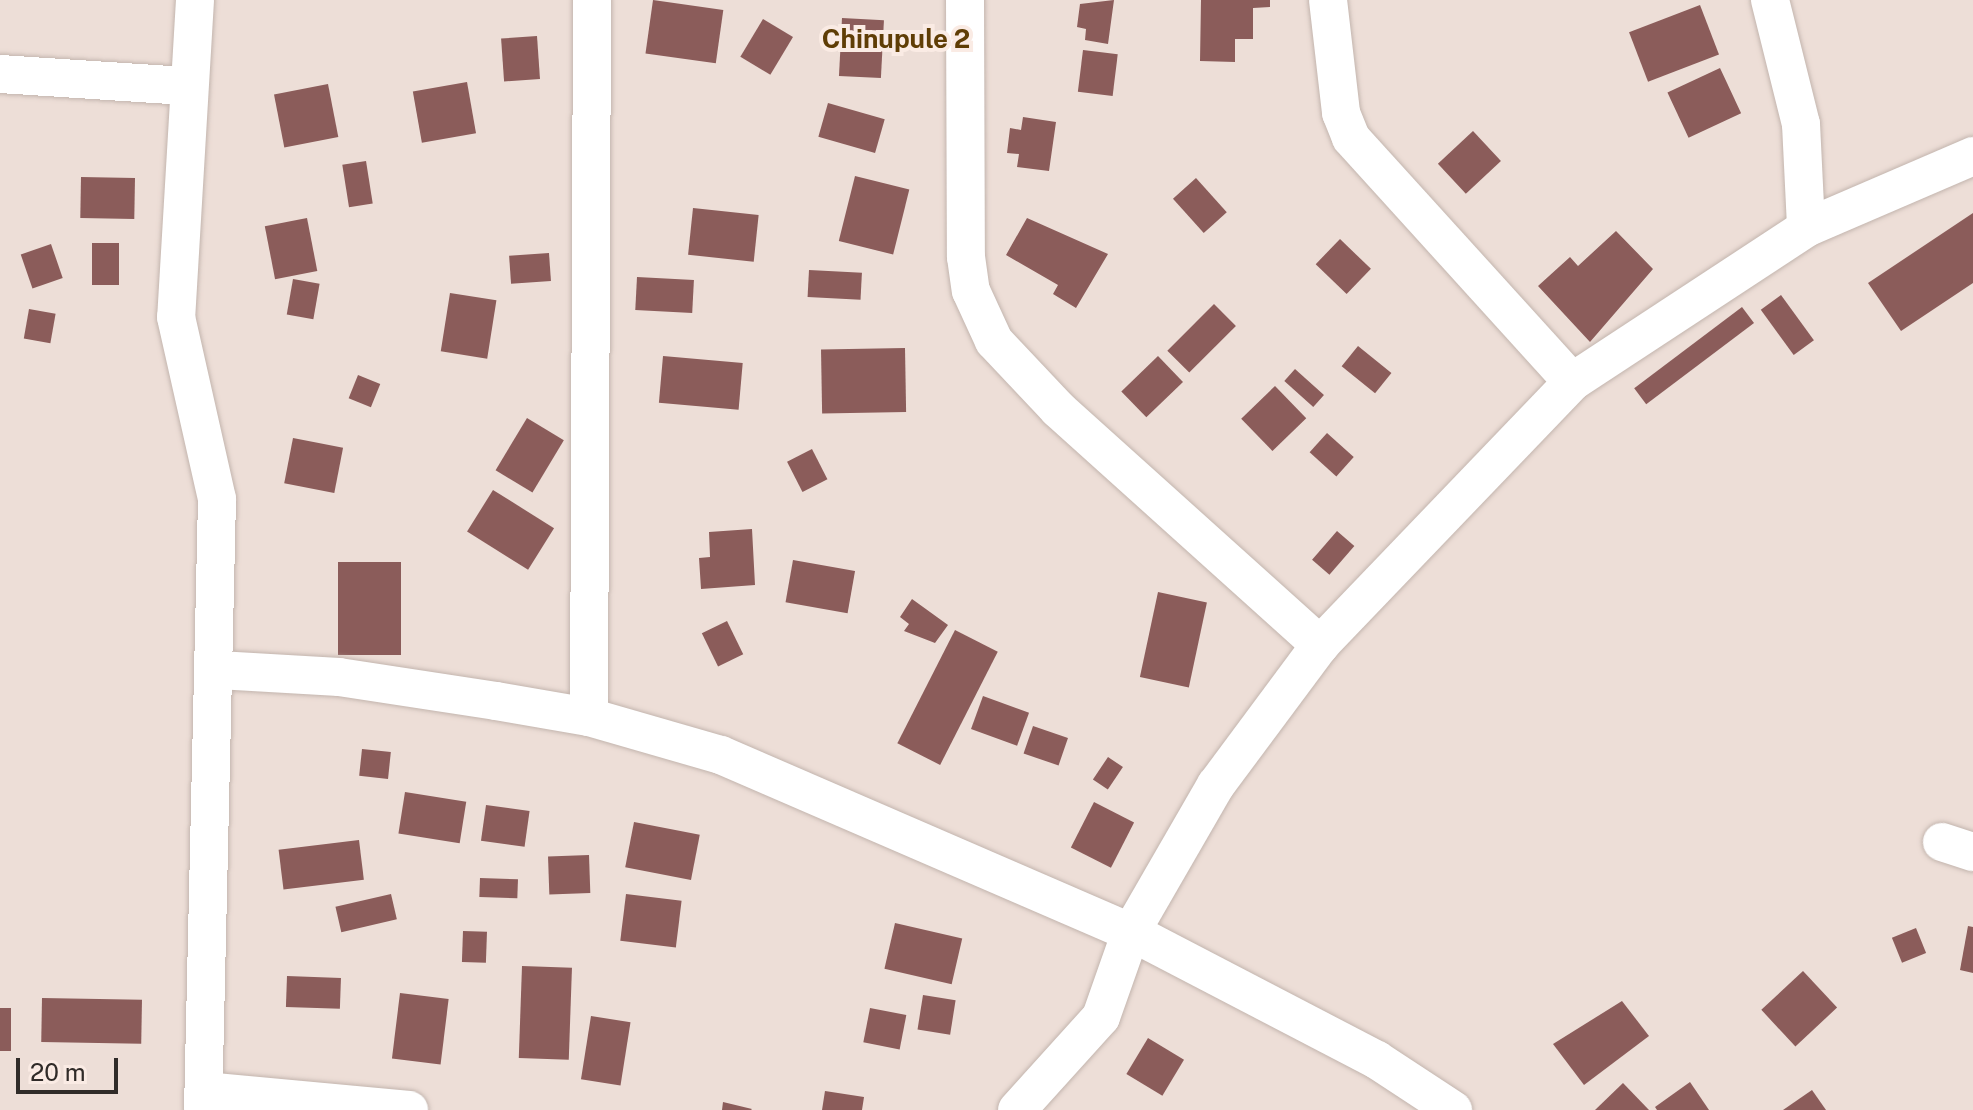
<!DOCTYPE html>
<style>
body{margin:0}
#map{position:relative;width:1973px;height:1110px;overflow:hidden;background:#edded7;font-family:"Public Sans",sans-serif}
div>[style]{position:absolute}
.building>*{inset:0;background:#8b5c5a;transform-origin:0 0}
.roads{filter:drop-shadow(0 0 2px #c3b5ae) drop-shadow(0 0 2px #c3b5ae)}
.street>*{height:38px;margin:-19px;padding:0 19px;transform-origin:19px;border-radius:19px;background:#fff}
span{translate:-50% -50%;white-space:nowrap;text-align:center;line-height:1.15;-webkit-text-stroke:8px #faebe4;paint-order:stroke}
.quarter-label{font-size:26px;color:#5f3d05;font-weight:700}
.scale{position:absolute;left:16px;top:1058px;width:102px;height:36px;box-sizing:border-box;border:4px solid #302b28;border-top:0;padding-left:10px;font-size:24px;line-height:28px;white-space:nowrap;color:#302b28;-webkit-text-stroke:6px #faebe4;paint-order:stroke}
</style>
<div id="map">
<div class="building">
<i style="left:653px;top:0;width:71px;height:54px;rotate:8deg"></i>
<i style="clip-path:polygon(1114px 0,1108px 44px,1085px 40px,1086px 29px,1077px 27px,1080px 4px)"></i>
<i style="clip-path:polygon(1201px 0,1270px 0,1270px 7px,1253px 8px,1253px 39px,1235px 39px,1235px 62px,1200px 61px)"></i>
<i style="left:1700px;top:5px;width:53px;height:76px;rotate:69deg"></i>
<i style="left:842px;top:18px;width:42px;height:58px;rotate:3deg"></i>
<i style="left:763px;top:19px;width:35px;height:44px;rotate:31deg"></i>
<i style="left:537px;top:36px;width:43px;height:36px;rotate:86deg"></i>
<i style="left:1083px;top:50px;width:35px;height:42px;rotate:7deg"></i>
<i style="left:1720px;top:68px;width:50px;height:58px;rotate:65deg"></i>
<i style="left:467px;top:82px;width:52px;height:55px;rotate:80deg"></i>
<i style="left:328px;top:84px;width:54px;height:55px;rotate:79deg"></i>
<i style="left:828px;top:103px;width:59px;height:35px;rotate:16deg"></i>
<i style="clip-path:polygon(1023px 117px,1056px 122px,1049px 171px,1017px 167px,1019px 154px,1007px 153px,1010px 128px,1021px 130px)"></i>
<i style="left:1473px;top:131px;width:41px;height:48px;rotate:47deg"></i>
<i style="left:366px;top:161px;width:43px;height:24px;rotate:81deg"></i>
<i style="left:855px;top:176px;width:56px;height:67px;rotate:14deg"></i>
<i style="left:81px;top:177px;width:54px;height:41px;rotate:1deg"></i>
<i style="left:1196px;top:178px;width:46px;height:31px;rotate:48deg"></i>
<i style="left:693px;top:208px;width:66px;height:47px;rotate:6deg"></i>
<i style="clip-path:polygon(1973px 213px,1973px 283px,1901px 331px,1868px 283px)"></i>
<i style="left:307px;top:218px;width:54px;height:43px;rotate:79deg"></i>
<i style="clip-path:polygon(1027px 218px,1108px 254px,1076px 308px,1053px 294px,1058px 285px,1006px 255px)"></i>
<i style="clip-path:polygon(1616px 231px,1653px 269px,1590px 342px,1538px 286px,1570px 257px,1578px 266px)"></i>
<i style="left:1340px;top:239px;width:43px;height:35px;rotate:44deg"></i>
<i style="left:92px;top:243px;width:27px;height:42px"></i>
<i style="left:51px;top:244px;width:36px;height:32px;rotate:71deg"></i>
<i style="left:549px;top:253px;width:28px;height:40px;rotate:86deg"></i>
<i style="left:809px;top:270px;width:53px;height:27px;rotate:3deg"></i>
<i style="left:637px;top:277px;width:57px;height:33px;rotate:3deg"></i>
<i style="left:293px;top:279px;width:27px;height:36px;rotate:10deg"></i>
<i style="left:450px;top:293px;width:47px;height:59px;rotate:9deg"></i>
<i style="left:1781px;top:295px;width:56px;height:25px;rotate:54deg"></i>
<i style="left:1214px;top:304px;width:31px;height:66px;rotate:45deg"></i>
<i style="left:1742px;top:307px;width:20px;height:135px;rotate:53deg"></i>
<i style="left:29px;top:309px;width:27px;height:30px;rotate:10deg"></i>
<i style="left:1358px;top:346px;width:43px;height:26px;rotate:39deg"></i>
<i style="left:905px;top:348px;width:64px;height:84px;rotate:89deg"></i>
<i style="left:663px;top:356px;width:80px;height:47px;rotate:5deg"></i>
<i style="left:1158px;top:356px;width:36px;height:51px;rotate:46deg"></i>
<i style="left:1295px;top:369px;width:39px;height:16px;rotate:42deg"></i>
<i style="left:358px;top:375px;width:24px;height:25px;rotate:22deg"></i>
<i style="left:1275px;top:386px;width:45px;height:47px;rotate:46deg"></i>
<i style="left:527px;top:418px;width:43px;height:61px;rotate:31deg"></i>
<i style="left:1327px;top:433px;width:36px;height:26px;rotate:42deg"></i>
<i style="left:293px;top:438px;width:51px;height:46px;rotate:11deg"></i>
<i style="left:812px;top:449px;width:34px;height:28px;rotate:63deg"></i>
<i style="left:493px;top:490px;width:72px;height:49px;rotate:32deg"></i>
<i style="clip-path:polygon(752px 529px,755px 585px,701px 589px,699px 558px,710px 557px,709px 532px)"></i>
<i style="left:1337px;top:531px;width:23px;height:38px;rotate:41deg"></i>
<i style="left:793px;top:560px;width:63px;height:43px;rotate:10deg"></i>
<i style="left:338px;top:562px;width:63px;height:93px"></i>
<i style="left:1158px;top:592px;width:50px;height:87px;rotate:12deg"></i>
<i style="clip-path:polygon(912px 599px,948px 625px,935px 643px,904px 631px,909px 624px,900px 617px)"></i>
<i style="left:727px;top:621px;width:37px;height:28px;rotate:64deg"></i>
<i style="left:955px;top:630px;width:48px;height:127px;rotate:27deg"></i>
<i style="left:983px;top:696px;width:49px;height:35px;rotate:20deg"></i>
<i style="left:1033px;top:726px;width:37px;height:29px;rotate:19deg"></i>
<i style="left:362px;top:749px;width:29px;height:27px;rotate:6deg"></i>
<i style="left:1108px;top:757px;width:18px;height:27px;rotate:34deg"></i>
<i style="left:405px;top:792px;width:62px;height:42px;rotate:9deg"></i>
<i style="left:1094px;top:802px;width:45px;height:51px;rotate:27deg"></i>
<i style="left:486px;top:805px;width:44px;height:36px;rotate:8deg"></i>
<i style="left:634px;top:822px;width:67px;height:46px;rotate:11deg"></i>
<i style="left:359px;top:840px;width:40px;height:81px;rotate:83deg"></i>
<i style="left:589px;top:855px;width:38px;height:41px;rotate:88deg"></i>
<i style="left:480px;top:878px;width:38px;height:19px;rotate:2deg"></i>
<i style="left:391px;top:894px;width:26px;height:57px;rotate:77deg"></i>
<i style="left:626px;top:894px;width:56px;height:47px;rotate:7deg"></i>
<i style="left:895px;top:923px;width:69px;height:47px;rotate:13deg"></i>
<i style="clip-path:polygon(1968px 926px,1973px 927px,1973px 973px,1960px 970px)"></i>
<i style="left:1916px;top:928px;width:27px;height:26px;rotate:68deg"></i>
<i style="left:463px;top:931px;width:24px;height:31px;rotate:2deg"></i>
<i style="left:522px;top:966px;width:50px;height:92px;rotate:2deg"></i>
<i style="left:1803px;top:971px;width:50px;height:57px;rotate:47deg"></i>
<i style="left:287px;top:976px;width:54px;height:31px;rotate:2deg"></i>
<i style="left:400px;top:993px;width:49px;height:66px;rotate:7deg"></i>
<i style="left:923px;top:995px;width:33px;height:35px;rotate:9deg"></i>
<i style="left:42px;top:998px;width:100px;height:44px;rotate:1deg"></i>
<i style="clip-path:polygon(1622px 1001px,1649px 1036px,1584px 1085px,1553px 1044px)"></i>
<i style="left:0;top:1008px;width:11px;height:43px"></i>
<i style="left:870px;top:1008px;width:37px;height:35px;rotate:11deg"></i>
<i style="left:591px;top:1016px;width:40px;height:64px;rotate:9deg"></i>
<i style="left:1148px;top:1038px;width:42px;height:42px;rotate:31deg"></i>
<i style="clip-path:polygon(1690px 1082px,1709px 1110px,1657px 1110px,1655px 1107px)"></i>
<i style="clip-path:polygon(1623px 1083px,1649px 1110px,1595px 1110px)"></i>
<i style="clip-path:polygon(1812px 1090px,1826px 1110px,1783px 1110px)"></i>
<i style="clip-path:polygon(825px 1091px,864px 1097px,862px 1110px,822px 1110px)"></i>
<i style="clip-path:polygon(723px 1102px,752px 1109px,751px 1110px,722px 1110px)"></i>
</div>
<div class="roads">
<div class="street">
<i style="left:195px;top:0;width:318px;rotate:93.4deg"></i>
<i style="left:176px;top:317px;width:187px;rotate:77.3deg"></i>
<i style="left:217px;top:499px;width:611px;rotate:91.31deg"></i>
<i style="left:965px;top:0;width:257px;rotate:89.8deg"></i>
<i style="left:966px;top:257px;width:34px;rotate:82deg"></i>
<i style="left:971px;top:291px;width:55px;rotate:65.3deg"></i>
<i style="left:994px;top:341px;width:93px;rotate:46.7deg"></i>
<i style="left:1058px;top:409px;width:353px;rotate:42deg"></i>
<i style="left:1328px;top:0;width:114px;rotate:83.4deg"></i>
<i style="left:1341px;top:113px;width:27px;rotate:68deg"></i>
<i style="left:1351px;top:138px;width:329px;rotate:47.8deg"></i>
<i style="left:1770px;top:0;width:128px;rotate:76deg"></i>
<i style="left:1801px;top:124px;width:104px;rotate:87.2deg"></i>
<i style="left:0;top:74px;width:188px;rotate:3.7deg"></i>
<i style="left:218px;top:670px;width:121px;rotate:3.3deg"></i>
<i style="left:339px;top:677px;width:159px;rotate:8.7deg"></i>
<i style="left:496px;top:701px;width:94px;rotate:9.8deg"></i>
<i style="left:589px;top:717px;width:137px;rotate:16.1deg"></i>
<i style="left:721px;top:755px;width:447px;rotate:23.4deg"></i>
<i style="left:1131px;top:932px;width:277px;rotate:27.5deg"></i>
<i style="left:1377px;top:1060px;width:91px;rotate:33.3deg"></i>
<i style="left:589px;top:717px;width:717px;rotate:-89.76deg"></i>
<i style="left:1942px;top:842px;width:33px;rotate:18deg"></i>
<i style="left:204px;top:1091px;width:206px;rotate:5.3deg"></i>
<i style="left:1017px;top:1110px;width:125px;rotate:-47.9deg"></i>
<i style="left:1101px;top:1017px;width:90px;rotate:-70.6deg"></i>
<i style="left:1131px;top:932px;width:170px;rotate:-60deg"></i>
<i style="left:1216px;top:785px;width:174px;rotate:-53.4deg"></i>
<i style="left:1320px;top:645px;width:364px;rotate:-46.2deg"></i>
<i style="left:1572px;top:382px;width:280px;rotate:-33.3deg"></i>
<i style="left:1806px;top:228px;width:182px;rotate:-23.3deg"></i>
</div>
</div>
<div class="quarter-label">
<span style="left:896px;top:39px">Chinupule 2</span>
</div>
<div class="scale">20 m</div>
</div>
